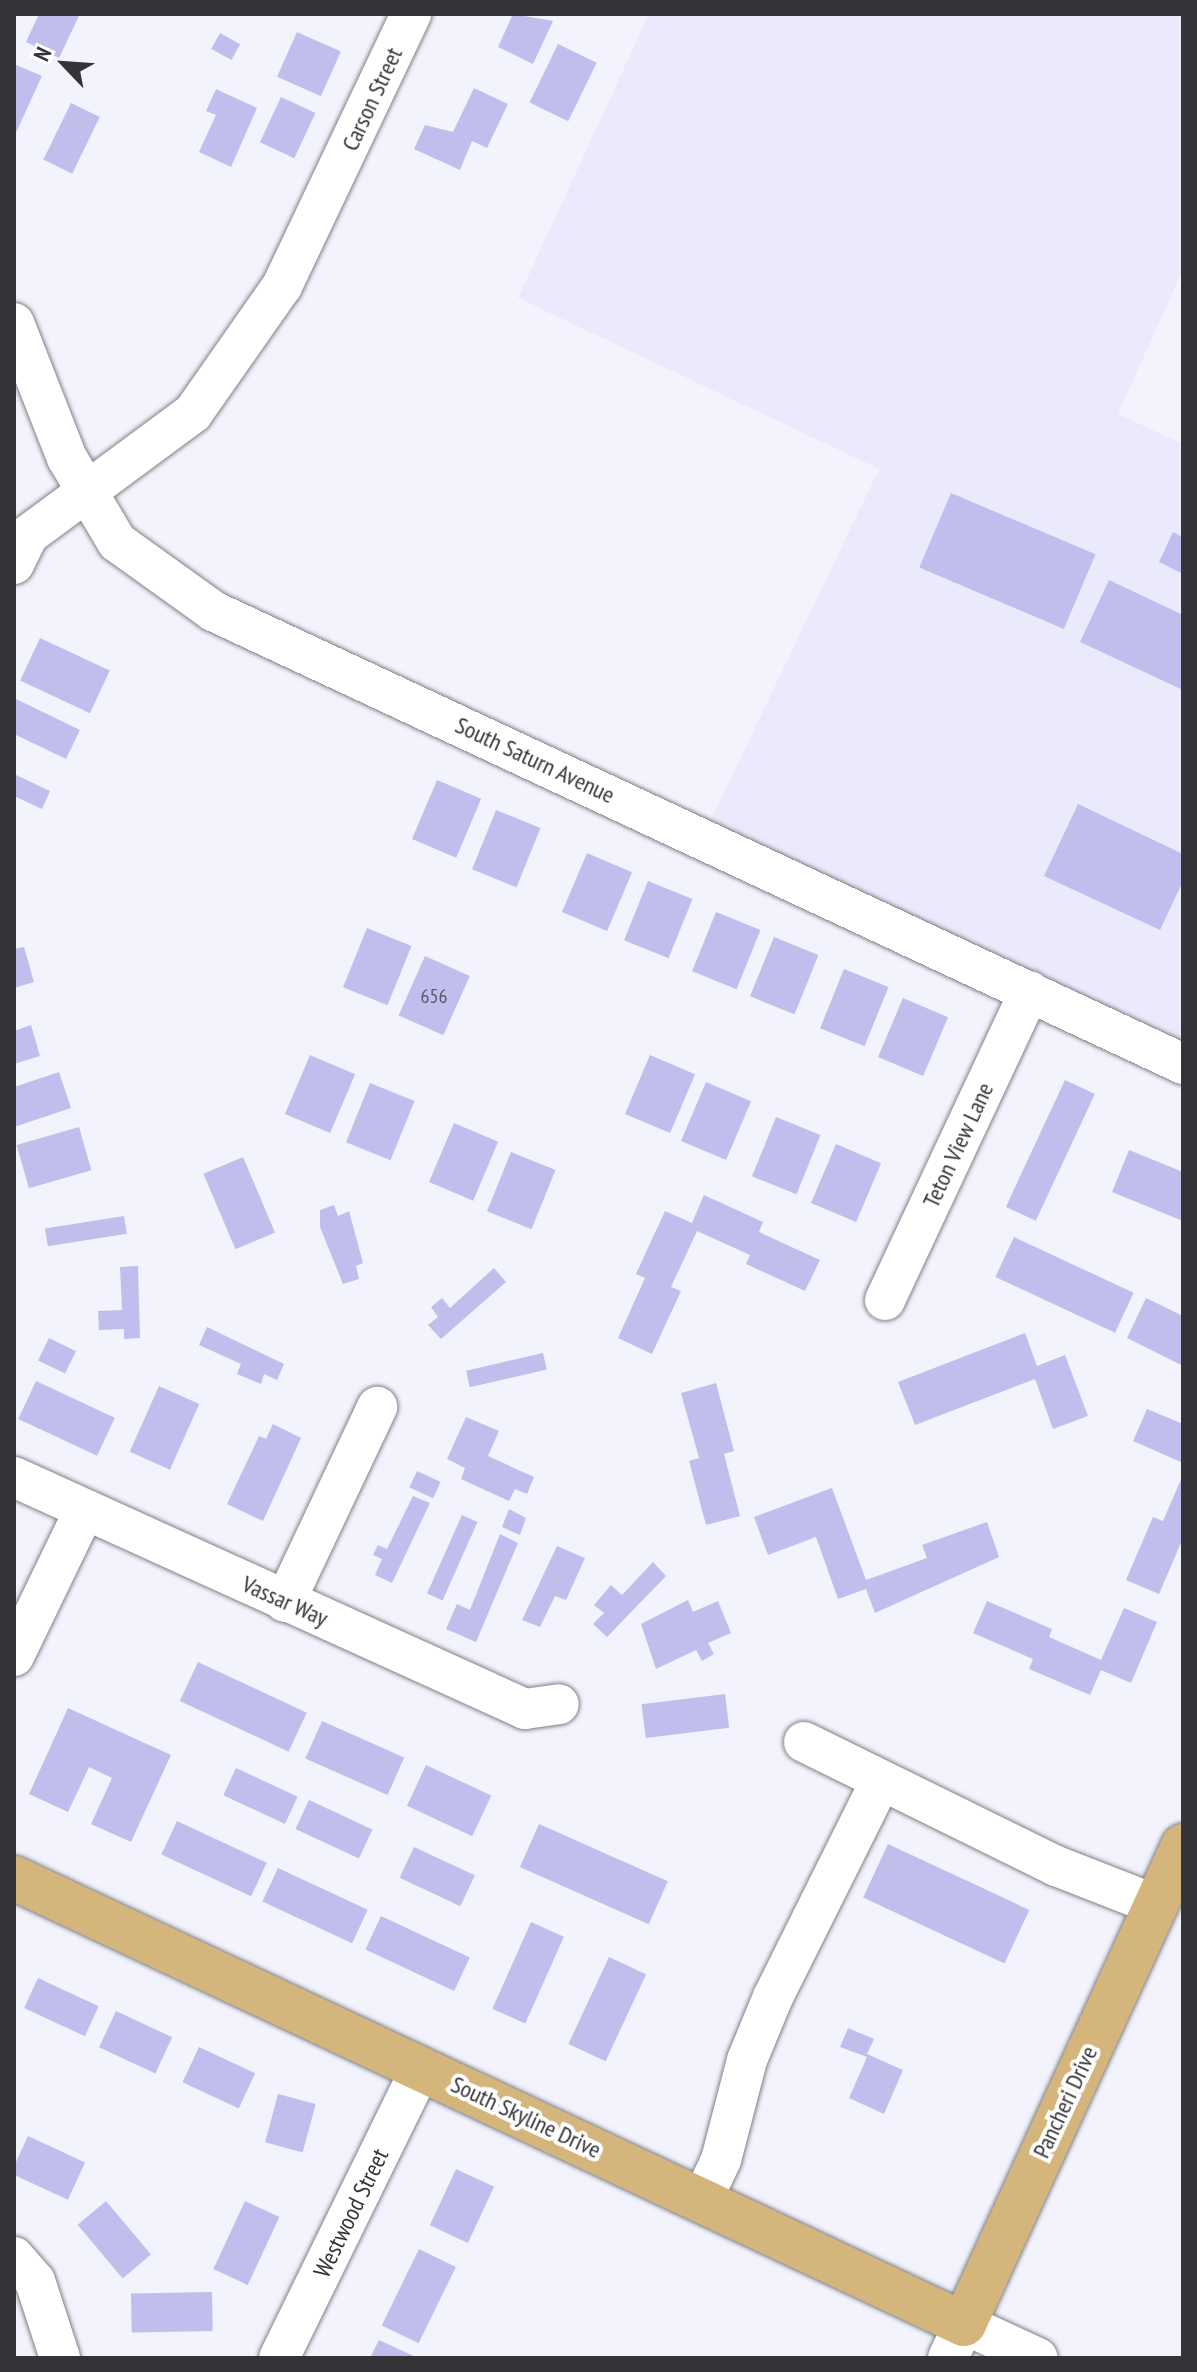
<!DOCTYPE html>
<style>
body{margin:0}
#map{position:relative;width:1197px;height:2372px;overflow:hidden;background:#f3f3fd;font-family:"PT Sans Narrow",sans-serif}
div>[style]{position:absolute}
.built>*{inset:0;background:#eaeafc}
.building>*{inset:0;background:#c1beed;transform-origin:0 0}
.roads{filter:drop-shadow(0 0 2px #808089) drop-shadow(0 0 2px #808089)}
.minor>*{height:40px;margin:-20px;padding:0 20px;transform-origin:20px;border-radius:20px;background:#fff}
.major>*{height:44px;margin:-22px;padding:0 22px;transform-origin:22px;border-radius:22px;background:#d4b67c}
span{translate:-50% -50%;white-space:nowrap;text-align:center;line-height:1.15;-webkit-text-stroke:8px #fff;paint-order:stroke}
.number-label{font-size:20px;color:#575665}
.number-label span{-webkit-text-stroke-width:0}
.street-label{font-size:24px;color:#343438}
.frame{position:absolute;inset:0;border:16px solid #343438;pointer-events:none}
.north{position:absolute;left:24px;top:24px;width:80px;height:80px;-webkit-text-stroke:6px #fff;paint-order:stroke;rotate:295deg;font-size:22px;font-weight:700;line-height:32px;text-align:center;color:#343438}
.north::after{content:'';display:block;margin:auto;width:28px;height:36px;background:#343438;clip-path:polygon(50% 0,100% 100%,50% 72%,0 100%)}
</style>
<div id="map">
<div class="built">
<i style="clip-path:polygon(649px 14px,1183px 14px,1183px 269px,1118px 414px,1183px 444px,1183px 1064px,702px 838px,879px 469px,518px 298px)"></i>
</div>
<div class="building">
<i style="clip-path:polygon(39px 14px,80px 14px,59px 58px,26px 42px)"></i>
<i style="clip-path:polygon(513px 14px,553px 21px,533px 64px,498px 47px)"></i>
<i style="left:297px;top:32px;width:48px;height:49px;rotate:24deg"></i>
<i style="left:220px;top:33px;width:23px;height:18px;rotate:29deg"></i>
<i style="left:558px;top:44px;width:43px;height:65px;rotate:26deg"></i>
<i style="clip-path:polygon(14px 64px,42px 76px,14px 137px)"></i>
<i style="clip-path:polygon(474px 88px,508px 104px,487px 148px,472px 141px,460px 170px,414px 149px,425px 125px,453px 132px)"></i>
<i style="clip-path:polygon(216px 89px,257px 108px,231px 167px,199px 152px,216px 115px,206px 111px)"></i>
<i style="left:281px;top:97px;width:38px;height:50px;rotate:25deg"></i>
<i style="left:71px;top:103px;width:32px;height:63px;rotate:26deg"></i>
<i style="left:951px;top:493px;width:157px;height:81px;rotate:23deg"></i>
<i style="clip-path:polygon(1173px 532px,1183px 537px,1183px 574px,1159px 562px)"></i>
<i style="clip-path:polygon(1109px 580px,1183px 615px,1183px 690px,1080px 642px)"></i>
<i style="left:40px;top:638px;width:77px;height:47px;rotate:25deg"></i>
<i style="clip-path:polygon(14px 698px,80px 730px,66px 759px,14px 734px)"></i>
<i style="clip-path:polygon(14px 774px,50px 791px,42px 809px,14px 796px)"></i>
<i style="left:437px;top:780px;width:48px;height:64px;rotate:23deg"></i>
<i style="clip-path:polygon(1078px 804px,1183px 854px,1183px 881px,1160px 930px,1044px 876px)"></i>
<i style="left:496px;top:810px;width:48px;height:64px;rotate:22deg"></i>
<i style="left:587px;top:853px;width:49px;height:64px;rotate:23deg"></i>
<i style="left:648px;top:881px;width:48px;height:64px;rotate:22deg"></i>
<i style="left:716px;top:912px;width:48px;height:64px;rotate:22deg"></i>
<i style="left:367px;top:928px;width:48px;height:64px;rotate:22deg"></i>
<i style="left:774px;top:937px;width:48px;height:64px;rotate:22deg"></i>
<i style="clip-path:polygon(24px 947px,34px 982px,14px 988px,14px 949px)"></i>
<i style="left:425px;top:956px;width:49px;height:65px;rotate:24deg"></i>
<i style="left:844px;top:969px;width:48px;height:64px;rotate:22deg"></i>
<i style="left:903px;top:998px;width:49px;height:64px;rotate:23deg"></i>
<i style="clip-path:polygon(31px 1025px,40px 1056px,14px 1064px,14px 1031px)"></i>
<i style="left:310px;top:1055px;width:49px;height:64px;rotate:23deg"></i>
<i style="left:650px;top:1055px;width:49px;height:64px;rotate:23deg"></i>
<i style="clip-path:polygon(59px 1072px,71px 1108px,14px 1127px,14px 1087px)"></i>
<i style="left:1065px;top:1080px;width:33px;height:140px;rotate:25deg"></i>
<i style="left:706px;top:1082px;width:49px;height:64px;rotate:23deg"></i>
<i style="left:370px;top:1083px;width:48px;height:64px;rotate:22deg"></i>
<i style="left:776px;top:1117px;width:48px;height:64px;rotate:22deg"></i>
<i style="left:454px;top:1123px;width:48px;height:64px;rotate:23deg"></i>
<i style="left:79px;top:1127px;width:45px;height:65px;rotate:74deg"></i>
<i style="left:836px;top:1144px;width:49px;height:64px;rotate:23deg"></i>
<i style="clip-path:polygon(1129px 1150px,1183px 1172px,1183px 1221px,1112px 1192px)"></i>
<i style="left:511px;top:1152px;width:48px;height:64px;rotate:22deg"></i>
<i style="left:243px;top:1157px;width:82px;height:43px;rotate:67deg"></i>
<i style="clip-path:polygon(704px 1195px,763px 1222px,759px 1232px,820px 1260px,805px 1291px,746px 1264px,750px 1255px,697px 1231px,671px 1287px,681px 1291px,652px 1354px,618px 1338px,645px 1278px,636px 1274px,665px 1211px,692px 1223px)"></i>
<i style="clip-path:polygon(334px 1205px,338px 1216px,349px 1211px,363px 1263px,356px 1266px,359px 1279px,343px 1284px,320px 1227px,320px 1210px)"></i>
<i style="left:124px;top:1216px;width:18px;height:80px;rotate:81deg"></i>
<i style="left:1014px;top:1237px;width:132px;height:44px;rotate:25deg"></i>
<i style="clip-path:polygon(138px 1266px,140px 1338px,124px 1339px,124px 1329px,99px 1330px,98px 1311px,122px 1310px,120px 1267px)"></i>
<i style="clip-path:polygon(494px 1268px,506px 1282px,441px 1339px,428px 1325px,438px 1317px,431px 1307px,442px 1298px,450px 1308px)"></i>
<i style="clip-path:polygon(1146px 1298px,1183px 1316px,1183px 1366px,1127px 1338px)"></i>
<i style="clip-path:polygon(207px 1327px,284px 1364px,277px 1380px,264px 1374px,261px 1384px,237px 1374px,241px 1364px,199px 1345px)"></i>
<i style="clip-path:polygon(1025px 1333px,1037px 1366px,1065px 1355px,1088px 1416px,1053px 1429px,1035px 1379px,915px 1425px,898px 1382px)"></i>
<i style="left:49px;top:1338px;width:30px;height:25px;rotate:26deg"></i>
<i style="left:543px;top:1353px;width:17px;height:79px;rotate:77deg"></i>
<i style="left:36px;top:1381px;width:87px;height:42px;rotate:25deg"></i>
<i style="clip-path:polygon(716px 1383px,734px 1451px,724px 1454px,740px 1516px,706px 1525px,689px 1461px,699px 1458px,681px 1393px)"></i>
<i style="left:159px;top:1386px;width:44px;height:72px;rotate:24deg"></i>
<i style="clip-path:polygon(1147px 1409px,1183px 1424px,1183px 1463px,1133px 1441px)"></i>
<i style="clip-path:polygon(466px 1417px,499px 1431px,488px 1456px,534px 1477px,527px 1494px,515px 1489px,509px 1501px,461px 1479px,465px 1468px,447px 1459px)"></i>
<i style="clip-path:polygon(273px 1424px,301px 1438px,263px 1521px,227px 1504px,259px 1436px,266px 1439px)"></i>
<i style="left:417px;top:1471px;width:26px;height:18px;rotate:25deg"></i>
<i style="clip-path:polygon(1183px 1475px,1183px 1538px,1159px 1594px,1126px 1580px,1153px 1517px,1163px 1521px)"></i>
<i style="clip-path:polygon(832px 1488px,866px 1580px,927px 1558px,922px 1545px,987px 1522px,999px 1557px,875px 1613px,866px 1589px,838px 1599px,816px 1537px,768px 1555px,754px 1517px)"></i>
<i style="clip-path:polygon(413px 1496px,430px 1503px,392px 1583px,375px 1575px,382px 1559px,373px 1555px,378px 1545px,387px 1549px)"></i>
<i style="clip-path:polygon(509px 1509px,526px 1518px,520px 1535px,502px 1527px)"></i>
<i style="left:462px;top:1515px;width:17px;height:86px;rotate:24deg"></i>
<i style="clip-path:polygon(500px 1534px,518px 1543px,476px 1642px,446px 1629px,457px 1604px,470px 1610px)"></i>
<i style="clip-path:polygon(557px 1546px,585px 1558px,566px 1600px,555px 1596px,540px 1627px,522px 1620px)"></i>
<i style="clip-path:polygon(653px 1562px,666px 1576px,607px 1637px,593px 1624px,604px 1613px,594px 1605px,611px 1585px,622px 1595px)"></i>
<i style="clip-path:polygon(688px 1600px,693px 1612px,718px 1601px,731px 1633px,708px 1643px,714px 1654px,702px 1661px,696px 1650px,656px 1669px,641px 1624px)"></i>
<i style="clip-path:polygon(987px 1601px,1052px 1629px,1049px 1637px,1101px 1660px,1124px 1608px,1157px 1622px,1131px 1683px,1101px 1670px,1090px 1695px,1029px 1669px,1033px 1659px,973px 1633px)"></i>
<i style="left:198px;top:1662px;width:120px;height:43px;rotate:25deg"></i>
<i style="left:725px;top:1694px;width:34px;height:84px;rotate:83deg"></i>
<i style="clip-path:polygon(68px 1708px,171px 1755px,131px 1842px,91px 1824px,112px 1778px,89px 1767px,68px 1812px,29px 1794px)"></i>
<i style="left:322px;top:1721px;width:90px;height:41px;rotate:24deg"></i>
<i style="left:426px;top:1765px;width:72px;height:45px;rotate:25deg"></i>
<i style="left:236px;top:1768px;width:68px;height:30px;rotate:25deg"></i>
<i style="left:309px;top:1800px;width:70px;height:32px;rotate:25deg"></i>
<i style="left:177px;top:1821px;width:99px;height:37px;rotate:25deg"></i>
<i style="left:539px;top:1824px;width:141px;height:47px;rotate:24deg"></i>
<i style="left:888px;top:1844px;width:156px;height:59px;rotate:25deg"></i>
<i style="left:414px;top:1847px;width:67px;height:34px;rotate:25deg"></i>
<i style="left:278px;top:1868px;width:99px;height:37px;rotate:25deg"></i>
<i style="left:381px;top:1916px;width:98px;height:37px;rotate:25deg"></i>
<i style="left:531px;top:1922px;width:36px;height:95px;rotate:24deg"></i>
<i style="left:609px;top:1957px;width:41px;height:96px;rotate:25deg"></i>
<i style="left:38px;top:1978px;width:67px;height:33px;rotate:25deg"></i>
<i style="left:116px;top:2011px;width:62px;height:40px;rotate:25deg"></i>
<i style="clip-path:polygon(848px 2028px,874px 2039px,867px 2054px,903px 2070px,884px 2114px,849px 2098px,867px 2057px,840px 2047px)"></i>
<i style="left:199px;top:2047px;width:62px;height:39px;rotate:25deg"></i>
<i style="left:278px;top:2094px;width:39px;height:50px;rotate:15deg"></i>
<i style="left:28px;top:2136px;width:63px;height:41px;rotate:25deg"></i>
<i style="left:456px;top:2169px;width:42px;height:62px;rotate:25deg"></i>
<i style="left:106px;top:2201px;width:70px;height:37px;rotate:50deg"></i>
<i style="left:245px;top:2201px;width:38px;height:75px;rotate:25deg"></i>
<i style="left:419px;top:2249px;width:41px;height:85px;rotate:26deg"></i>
<i style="left:212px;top:2292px;width:39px;height:81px;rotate:89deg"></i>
<i style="clip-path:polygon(379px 2340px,418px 2358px,370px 2358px)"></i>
</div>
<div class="roads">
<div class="minor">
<i style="left:14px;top:323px;width:145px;rotate:68.6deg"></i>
<i style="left:67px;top:458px;width:98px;rotate:59.2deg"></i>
<i style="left:117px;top:542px;width:118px;rotate:35.7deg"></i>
<i style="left:213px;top:611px;width:1071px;rotate:25.03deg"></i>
<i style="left:14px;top:564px;width:32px;rotate:-64deg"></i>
<i style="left:28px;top:535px;width:205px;rotate:-36.5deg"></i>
<i style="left:193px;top:413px;width:155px;rotate:-55deg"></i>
<i style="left:282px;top:286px;width:301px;rotate:-64.6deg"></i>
<i style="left:885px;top:1300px;width:341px;rotate:-64.9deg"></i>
<i style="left:14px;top:1477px;width:561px;rotate:24.42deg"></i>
<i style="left:525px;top:1709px;width:34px;rotate:-8deg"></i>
<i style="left:285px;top:1602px;width:216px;rotate:-64.7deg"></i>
<i style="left:14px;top:1656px;width:161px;rotate:-64.2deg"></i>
<i style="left:804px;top:1742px;width:281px;rotate:26.2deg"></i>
<i style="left:1056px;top:1866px;width:107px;rotate:21.3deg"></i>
<i style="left:702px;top:2200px;width:44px;rotate:-64.6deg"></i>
<i style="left:721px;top:2160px;width:103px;rotate:-75.4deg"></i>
<i style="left:747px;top:2060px;width:68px;rotate:-67.6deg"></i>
<i style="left:773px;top:1997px;width:242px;rotate:-63.5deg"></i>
<i style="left:14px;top:2257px;width:32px;rotate:49deg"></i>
<i style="left:35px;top:2281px;width:81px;rotate:72deg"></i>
<i style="left:279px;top:2358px;width:323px;rotate:-63.9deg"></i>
<i style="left:948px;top:2358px;width:38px;rotate:-65deg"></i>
<i style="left:964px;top:2324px;width:81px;rotate:24.7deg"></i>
</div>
<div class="major">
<i style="left:14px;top:1878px;width:1049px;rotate:25.15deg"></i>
<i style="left:964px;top:2324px;width:526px;rotate:-65.38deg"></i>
</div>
</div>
<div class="number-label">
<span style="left:434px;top:996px">656</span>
</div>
<div class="street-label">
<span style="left:372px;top:99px;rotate:-65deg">Carson Street</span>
<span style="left:535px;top:760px;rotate:25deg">South Saturn Avenue</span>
<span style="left:958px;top:1145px;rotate:-65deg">Teton View Lane</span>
<span style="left:285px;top:1601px;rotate:24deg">Vassar Way</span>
<span style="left:1065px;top:2102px;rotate:-65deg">Pancheri Drive</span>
<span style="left:526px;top:2117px;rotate:25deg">South Skyline Drive</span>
<span style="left:351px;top:2213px;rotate:-64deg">Westwood Street</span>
</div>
<div class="frame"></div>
<div class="north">N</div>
</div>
